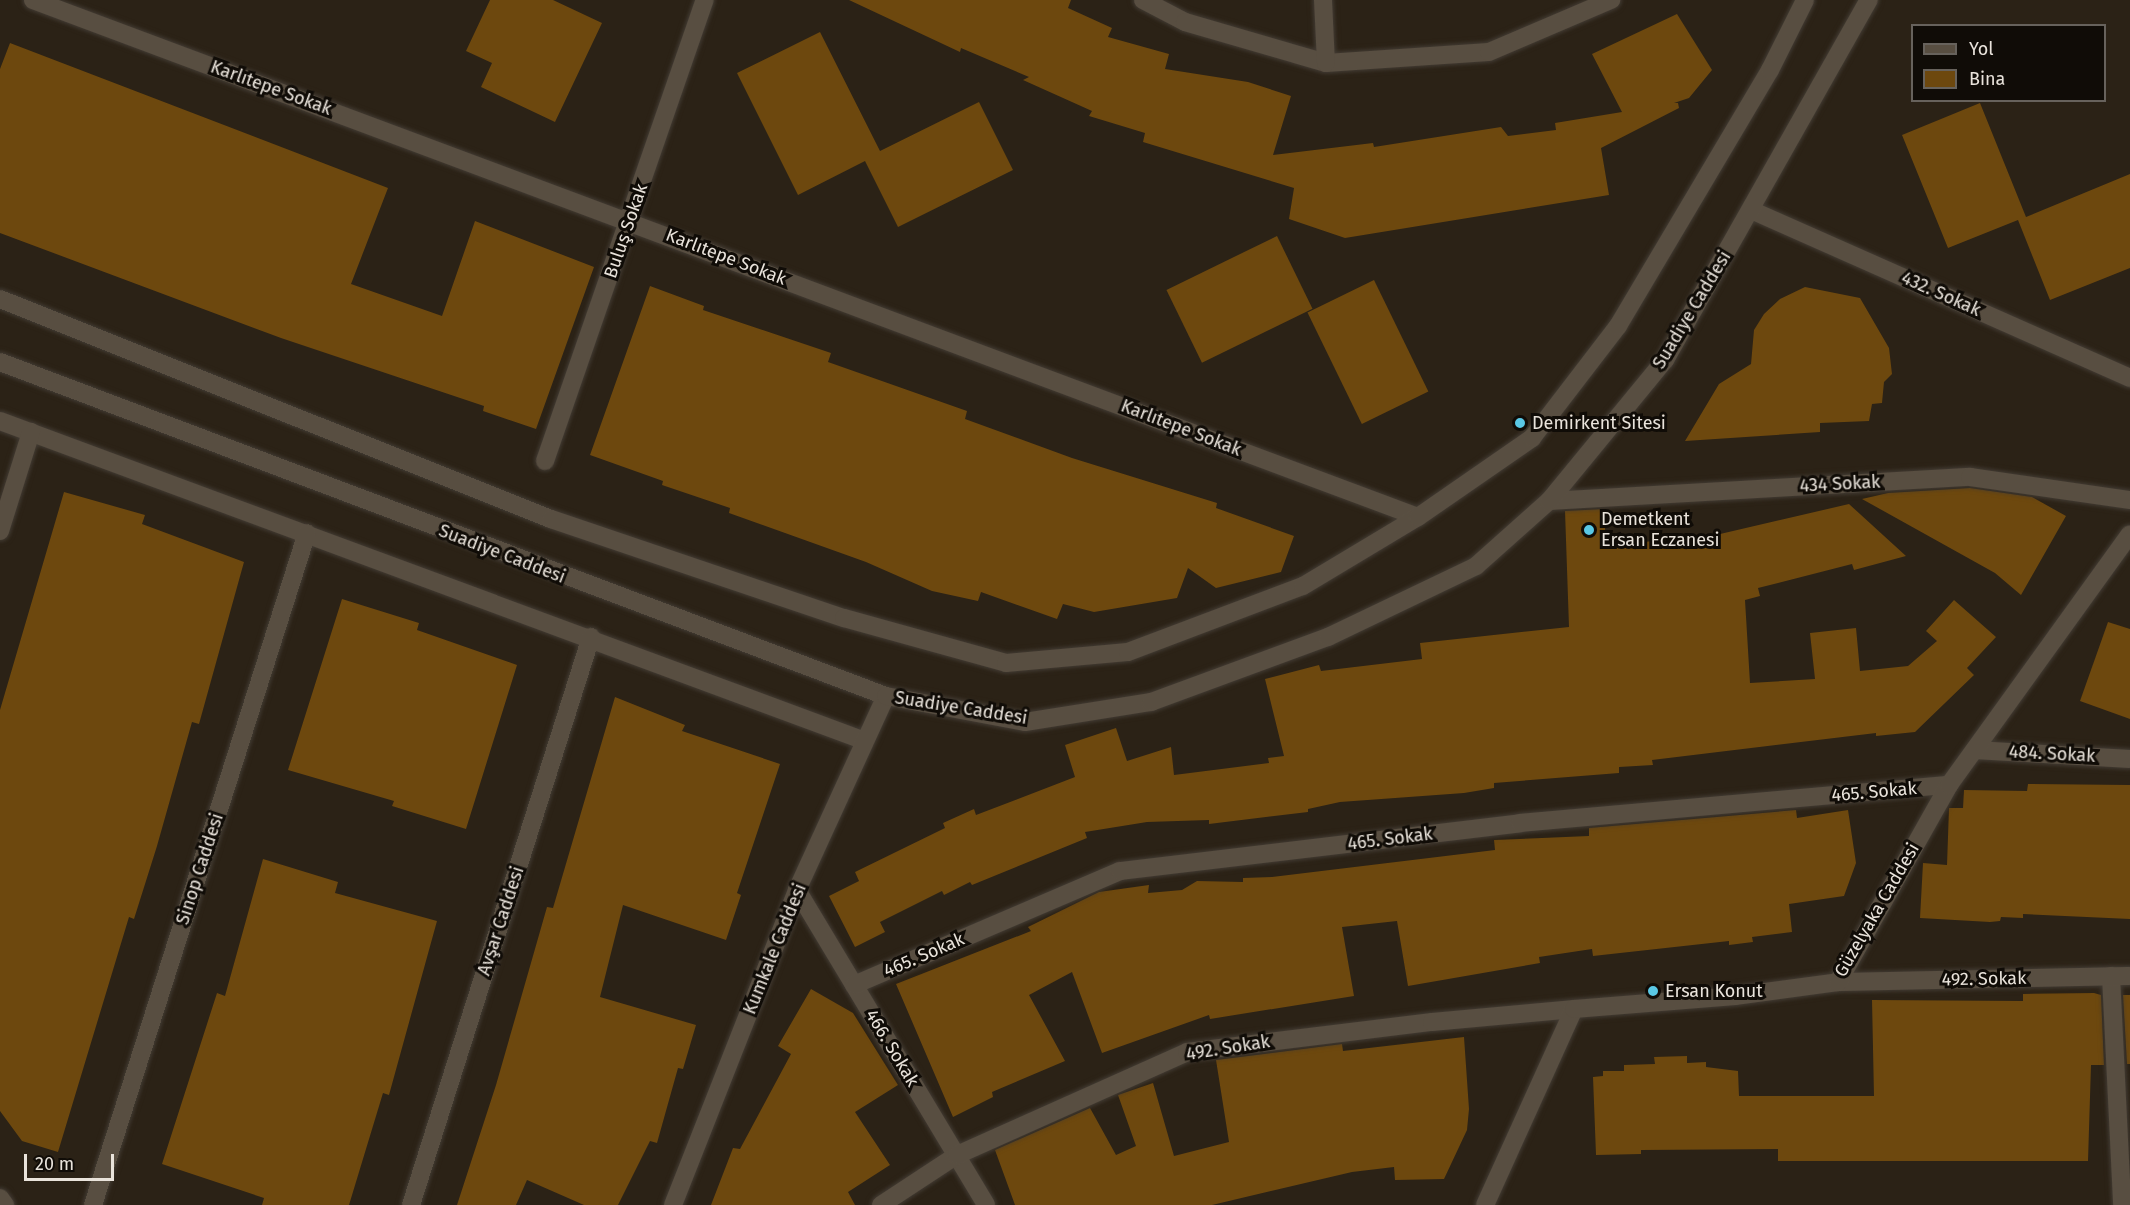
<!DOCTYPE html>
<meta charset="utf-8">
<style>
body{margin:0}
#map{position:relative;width:2130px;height:1205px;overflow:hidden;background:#2b2216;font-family:"Fira Sans",sans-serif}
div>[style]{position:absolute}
.building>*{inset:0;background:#6d480e;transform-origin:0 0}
.roads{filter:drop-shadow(0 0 2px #423b33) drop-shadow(0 0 2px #423b33)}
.minor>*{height:18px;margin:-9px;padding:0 9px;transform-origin:9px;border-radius:9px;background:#584e41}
.secondary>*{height:18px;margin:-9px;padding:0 9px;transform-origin:9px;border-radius:9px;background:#584e41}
.dots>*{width:16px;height:16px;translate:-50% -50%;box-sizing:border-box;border:3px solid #100c07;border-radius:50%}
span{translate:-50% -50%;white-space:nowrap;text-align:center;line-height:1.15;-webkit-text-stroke:6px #100c07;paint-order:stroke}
.street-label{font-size:18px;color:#e9e3db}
.poi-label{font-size:18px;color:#e9e3db}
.left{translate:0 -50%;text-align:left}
.legend{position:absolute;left:1911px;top:24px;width:195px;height:78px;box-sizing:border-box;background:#100c07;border:2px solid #67625c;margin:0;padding:8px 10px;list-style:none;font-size:18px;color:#e9e3db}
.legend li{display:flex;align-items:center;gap:12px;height:30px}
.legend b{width:30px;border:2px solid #67625c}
.scale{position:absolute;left:24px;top:1154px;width:90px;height:27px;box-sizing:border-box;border:3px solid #e9e3db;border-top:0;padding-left:8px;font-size:18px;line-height:21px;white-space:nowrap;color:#e9e3db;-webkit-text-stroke:4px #100c07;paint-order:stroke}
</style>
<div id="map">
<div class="building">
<i style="clip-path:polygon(490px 0,553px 0,602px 23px,555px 122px,481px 87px,492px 63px,466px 51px)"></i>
<i style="clip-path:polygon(849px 0,1071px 0,1068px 8px,1112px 28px,1108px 37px,1169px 54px,1165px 69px,1248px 82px,1291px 96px,1273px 155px,1373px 143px,1374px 147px,1501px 127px,1508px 136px,1556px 130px,1555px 123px,1622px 112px,1592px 54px,1677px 14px,1712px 70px,1689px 98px,1674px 103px,1678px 103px,1679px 108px,1601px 148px,1609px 195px,1345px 238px,1289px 219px,1294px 188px,1143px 142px,1145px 133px,1089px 116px,1092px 111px,1023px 80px,1029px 77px,961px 48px,960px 52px)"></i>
<i style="clip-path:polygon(820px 32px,880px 151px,979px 102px,1013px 170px,898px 227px,865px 161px,798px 195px,737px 73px)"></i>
<i style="clip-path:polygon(10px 43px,388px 188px,351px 284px,442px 316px,475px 221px,594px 267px,536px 429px,483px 411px,484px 406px,281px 338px,0 233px,0 69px)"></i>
<i style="clip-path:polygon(1980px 103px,2026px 217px,2130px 174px,2130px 268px,2050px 300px,2018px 220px,1948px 248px,1902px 135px)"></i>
<i style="left:1277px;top:236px;width:81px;height:123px;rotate:64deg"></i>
<i style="left:1374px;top:280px;width:124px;height:74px;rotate:64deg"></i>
<i style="clip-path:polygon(650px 286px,704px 306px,703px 310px,831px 353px,828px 362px,967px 411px,965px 419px,1072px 458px,1217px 503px,1216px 508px,1294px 536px,1281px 572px,1216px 588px,1188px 568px,1177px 598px,1094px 612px,1063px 604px,1057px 619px,981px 592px,978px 601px,932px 591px,866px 562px,729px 513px,730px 508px,662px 485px,663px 481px,590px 455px)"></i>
<i style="clip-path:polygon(1805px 287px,1860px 298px,1889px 348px,1892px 374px,1884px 382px,1882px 403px,1872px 404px,1869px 421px,1820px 423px,1820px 432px,1685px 441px,1719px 384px,1751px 364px,1754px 330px,1764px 314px,1780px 299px)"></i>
<i style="clip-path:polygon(1970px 488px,2032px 497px,2066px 516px,2021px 595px,1995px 573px,1862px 499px,1888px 493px)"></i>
<i style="clip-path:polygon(64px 492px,145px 515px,142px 524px,244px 562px,199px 724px,192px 722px,157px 846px,134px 919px,129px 917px,58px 1152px,22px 1141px,0 1111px,0 710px)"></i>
<i style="clip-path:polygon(1849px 504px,1906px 556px,1854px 570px,1852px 564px,1758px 588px,1760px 596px,1745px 600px,1750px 683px,1815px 679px,1810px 633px,1856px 628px,1860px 671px,1908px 666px,1937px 641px,1926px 631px,1954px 600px,1996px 637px,1967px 668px,1974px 675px,1915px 732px,1876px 736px,1876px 733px,1652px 760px,1653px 765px,1619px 767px,1619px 773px,1494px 783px,1494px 788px,1464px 793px,1340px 802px,1308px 809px,1308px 812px,1209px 824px,1209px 820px,1147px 822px,1085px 832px,1087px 838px,972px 885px,970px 882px,944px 895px,942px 891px,880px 922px,885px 932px,855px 947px,829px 896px,859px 881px,855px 872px,945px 828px,943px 823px,974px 809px,976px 815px,1075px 777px,1065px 745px,1116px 728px,1127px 761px,1171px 747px,1174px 775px,1269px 763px,1268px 758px,1284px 756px,1265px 679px,1319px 665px,1321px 671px,1422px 659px,1420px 643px,1569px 627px,1565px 511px,1604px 509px,1606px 546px,1672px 539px,1673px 545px)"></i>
<i style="clip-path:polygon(342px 599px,419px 623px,417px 630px,517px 665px,466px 829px,392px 806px,394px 801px,288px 770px)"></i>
<i style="clip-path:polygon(2108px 622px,2130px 629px,2130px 719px,2080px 701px)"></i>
<i style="clip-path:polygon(615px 697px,685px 725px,682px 731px,780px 764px,737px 893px,741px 895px,726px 940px,623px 905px,600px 997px,696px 1025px,683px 1069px,678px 1068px,657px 1143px,650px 1141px,618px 1205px,584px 1205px,527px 1180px,516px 1205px,457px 1205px,496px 1085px,547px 907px,553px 908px)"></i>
<i style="clip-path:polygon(2028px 784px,2130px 785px,2130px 919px,2023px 914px,2023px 918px,2001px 917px,2000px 921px,1990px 922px,1920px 918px,1923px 863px,1947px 865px,1949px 808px,1963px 808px,1964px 790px,2027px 791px)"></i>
<i style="clip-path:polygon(1796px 810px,1797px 818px,1848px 810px,1856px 863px,1844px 896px,1789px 904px,1792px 932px,1752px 937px,1753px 942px,1729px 945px,1729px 941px,1593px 956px,1592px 949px,1539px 957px,1540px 963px,1408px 986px,1397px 921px,1342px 927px,1354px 996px,1210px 1019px,1209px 1015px,1102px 1053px,1072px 972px,1029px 995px,1065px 1061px,992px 1092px,993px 1097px,953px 1117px,896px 984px,1031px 931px,1028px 927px,1099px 892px,1149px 885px,1148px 893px,1182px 890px,1197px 881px,1243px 882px,1243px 878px,1272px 877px,1495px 850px,1494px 840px,1589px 836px,1589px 828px)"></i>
<i style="clip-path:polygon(263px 859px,338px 882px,335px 893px,437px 921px,389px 1095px,383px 1093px,349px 1205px,262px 1205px,264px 1198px,162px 1164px,217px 993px,225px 996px)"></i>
<i style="clip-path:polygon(811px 989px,853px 1013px,898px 1085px,855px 1112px,890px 1165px,848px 1192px,855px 1205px,711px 1205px,733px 1148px,740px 1149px,791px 1054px,778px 1046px)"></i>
<i style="clip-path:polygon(2094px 993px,2101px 995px,2104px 1065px,2091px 1065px,2088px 1161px,1778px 1161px,1778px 1149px,1641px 1150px,1641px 1154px,1596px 1155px,1593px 1077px,1603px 1076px,1603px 1071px,1624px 1071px,1624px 1065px,1655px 1064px,1654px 1057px,1687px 1056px,1687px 1063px,1706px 1062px,1706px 1067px,1738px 1071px,1739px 1096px,1874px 1096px,1872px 1000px,2023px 1001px,2023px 994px)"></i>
<i style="clip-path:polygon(2123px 995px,2130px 995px,2130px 1064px,2127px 1064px)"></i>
<i style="clip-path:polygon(1464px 1037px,1469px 1109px,1467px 1130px,1444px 1179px,1395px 1180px,1394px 1167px,1352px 1172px,1212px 1205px,1015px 1205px,995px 1150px,1090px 1108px,1116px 1155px,1136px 1146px,1118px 1095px,1153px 1083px,1174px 1156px,1229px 1142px,1216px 1060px,1342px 1044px,1343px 1051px)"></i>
</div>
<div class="roads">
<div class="minor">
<i style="left:33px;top:0;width:1478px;rotate:20.47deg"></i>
<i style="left:1143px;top:0;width:47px;rotate:27.6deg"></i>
<i style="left:1185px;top:22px;width:147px;rotate:16.2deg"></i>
<i style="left:1326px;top:63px;width:163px;rotate:-3.9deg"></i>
<i style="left:1489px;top:52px;width:133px;rotate:-23.1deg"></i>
<i style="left:1323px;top:0;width:63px;rotate:87.3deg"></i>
<i style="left:1751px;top:210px;width:415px;rotate:23.9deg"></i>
<i style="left:0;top:421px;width:922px;rotate:20.3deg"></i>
<i style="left:545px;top:461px;width:488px;rotate:-70.9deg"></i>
<i style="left:1549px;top:501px;width:422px;rotate:-3.3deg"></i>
<i style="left:1970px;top:477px;width:162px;rotate:8.2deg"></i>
<i style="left:0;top:531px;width:104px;rotate:-72.6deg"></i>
<i style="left:1975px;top:750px;width:155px;rotate:3.3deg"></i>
<i style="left:797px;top:890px;width:367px;rotate:59deg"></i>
<i style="left:2111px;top:976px;width:229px;rotate:87.2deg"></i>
<i style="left:1838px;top:982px;width:292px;rotate:-1.2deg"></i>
<i style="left:854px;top:985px;width:289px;rotate:-23.2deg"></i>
<i style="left:1120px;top:871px;width:403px;rotate:-6.8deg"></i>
<i style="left:1520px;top:823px;width:431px;rotate:-5.1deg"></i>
<i style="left:0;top:1198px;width:9px;rotate:54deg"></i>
<i style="left:93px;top:1205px;width:705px;rotate:-72.34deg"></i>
<i style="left:411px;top:1205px;width:596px;rotate:-72.42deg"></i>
<i style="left:673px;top:1205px;width:339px;rotate:-68.5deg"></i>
<i style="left:797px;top:890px;width:213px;rotate:-65.4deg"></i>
<i style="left:881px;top:1205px;width:91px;rotate:-33.3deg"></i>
<i style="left:957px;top:1155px;width:252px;rotate:-24.1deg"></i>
<i style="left:1187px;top:1052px;width:247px;rotate:-7deg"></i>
<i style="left:1432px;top:1022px;width:143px;rotate:-5.2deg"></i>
<i style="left:1485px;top:1205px;width:215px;rotate:-65.6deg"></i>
<i style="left:1574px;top:1009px;width:162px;rotate:-4.6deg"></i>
<i style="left:1735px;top:996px;width:104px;rotate:-7.7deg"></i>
<i style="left:1838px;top:982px;width:226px;rotate:-60.6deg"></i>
<i style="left:1949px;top:785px;width:309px;rotate:-54.2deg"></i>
</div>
<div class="secondary">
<i style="left:0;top:299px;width:593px;rotate:21.77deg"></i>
<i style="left:551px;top:519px;width:309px;rotate:18.7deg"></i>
<i style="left:844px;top:618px;width:168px;rotate:15.5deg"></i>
<i style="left:1006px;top:663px;width:122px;rotate:-5.2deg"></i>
<i style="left:1128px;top:652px;width:187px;rotate:-20.7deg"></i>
<i style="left:1303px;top:586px;width:134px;rotate:-31deg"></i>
<i style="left:1418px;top:517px;width:139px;rotate:-34.7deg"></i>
<i style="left:1532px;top:438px;width:141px;rotate:-52.5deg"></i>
<i style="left:1618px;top:326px;width:298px;rotate:-59.3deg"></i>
<i style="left:1770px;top:70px;width:78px;rotate:-63.4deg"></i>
<i style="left:0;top:362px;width:947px;rotate:20.66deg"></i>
<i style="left:886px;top:696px;width:141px;rotate:10.6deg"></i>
<i style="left:1025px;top:722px;width:128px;rotate:-9deg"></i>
<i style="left:1151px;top:702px;width:189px;rotate:-20.2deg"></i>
<i style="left:1328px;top:637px;width:164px;rotate:-25.6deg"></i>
<i style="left:1476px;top:566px;width:98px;rotate:-41.7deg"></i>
<i style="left:1549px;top:501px;width:183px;rotate:-50.6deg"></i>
<i style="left:1665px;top:360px;width:414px;rotate:-60.5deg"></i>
</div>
</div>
<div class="dots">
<i style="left:1520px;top:423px;background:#5ac8e5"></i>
<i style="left:1589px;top:530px;background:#5ac8e5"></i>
<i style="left:1653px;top:991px;background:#5ac8e5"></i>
</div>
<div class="street-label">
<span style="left:271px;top:88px;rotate:20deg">Karlıtepe Sokak</span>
<span style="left:626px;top:231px;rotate:-71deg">Buluş Sokak</span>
<span style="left:726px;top:257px;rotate:21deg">Karlıtepe Sokak</span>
<span style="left:1941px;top:294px;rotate:24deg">432. Sokak</span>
<span style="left:1692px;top:310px;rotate:-59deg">Suadiye Caddesi</span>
<span style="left:1181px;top:428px;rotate:21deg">Karlıtepe Sokak</span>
<span style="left:1840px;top:484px;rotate:-3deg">434 Sokak</span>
<span style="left:502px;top:554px;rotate:21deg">Suadiye Caddesi</span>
<span style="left:961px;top:708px;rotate:9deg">Suadiye Caddesi</span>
<span style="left:2052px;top:754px;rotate:3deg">484. Sokak</span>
<span style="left:1874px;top:792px;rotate:-5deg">465. Sokak</span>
<span style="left:1390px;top:839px;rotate:-7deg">465. Sokak</span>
<span style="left:200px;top:869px;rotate:-72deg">Sinop Caddesi</span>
<span style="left:1877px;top:910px;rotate:-60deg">Güzelyaka Caddesi</span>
<span style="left:501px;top:921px;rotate:-72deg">Avşar Caddesi</span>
<span style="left:775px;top:949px;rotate:-68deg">Kumkale Caddesi</span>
<span style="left:924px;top:955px;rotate:-23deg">465. Sokak</span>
<span style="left:1984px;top:979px;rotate:-1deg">492. Sokak</span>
<span style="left:892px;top:1048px;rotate:59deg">466. Sokak</span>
<span style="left:1228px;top:1048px;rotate:-9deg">492. Sokak</span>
</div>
<div class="poi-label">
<span class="left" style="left:1532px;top:423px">Demirkent Sitesi</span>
<span class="left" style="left:1601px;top:530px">Demetkent<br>Ersan Eczanesi</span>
<span class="left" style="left:1665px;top:991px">Ersan Konut</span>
</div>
<ul class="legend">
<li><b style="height:8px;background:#584e41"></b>Yol</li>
<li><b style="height:16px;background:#6d480e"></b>Bina</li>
</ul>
<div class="scale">20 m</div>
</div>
